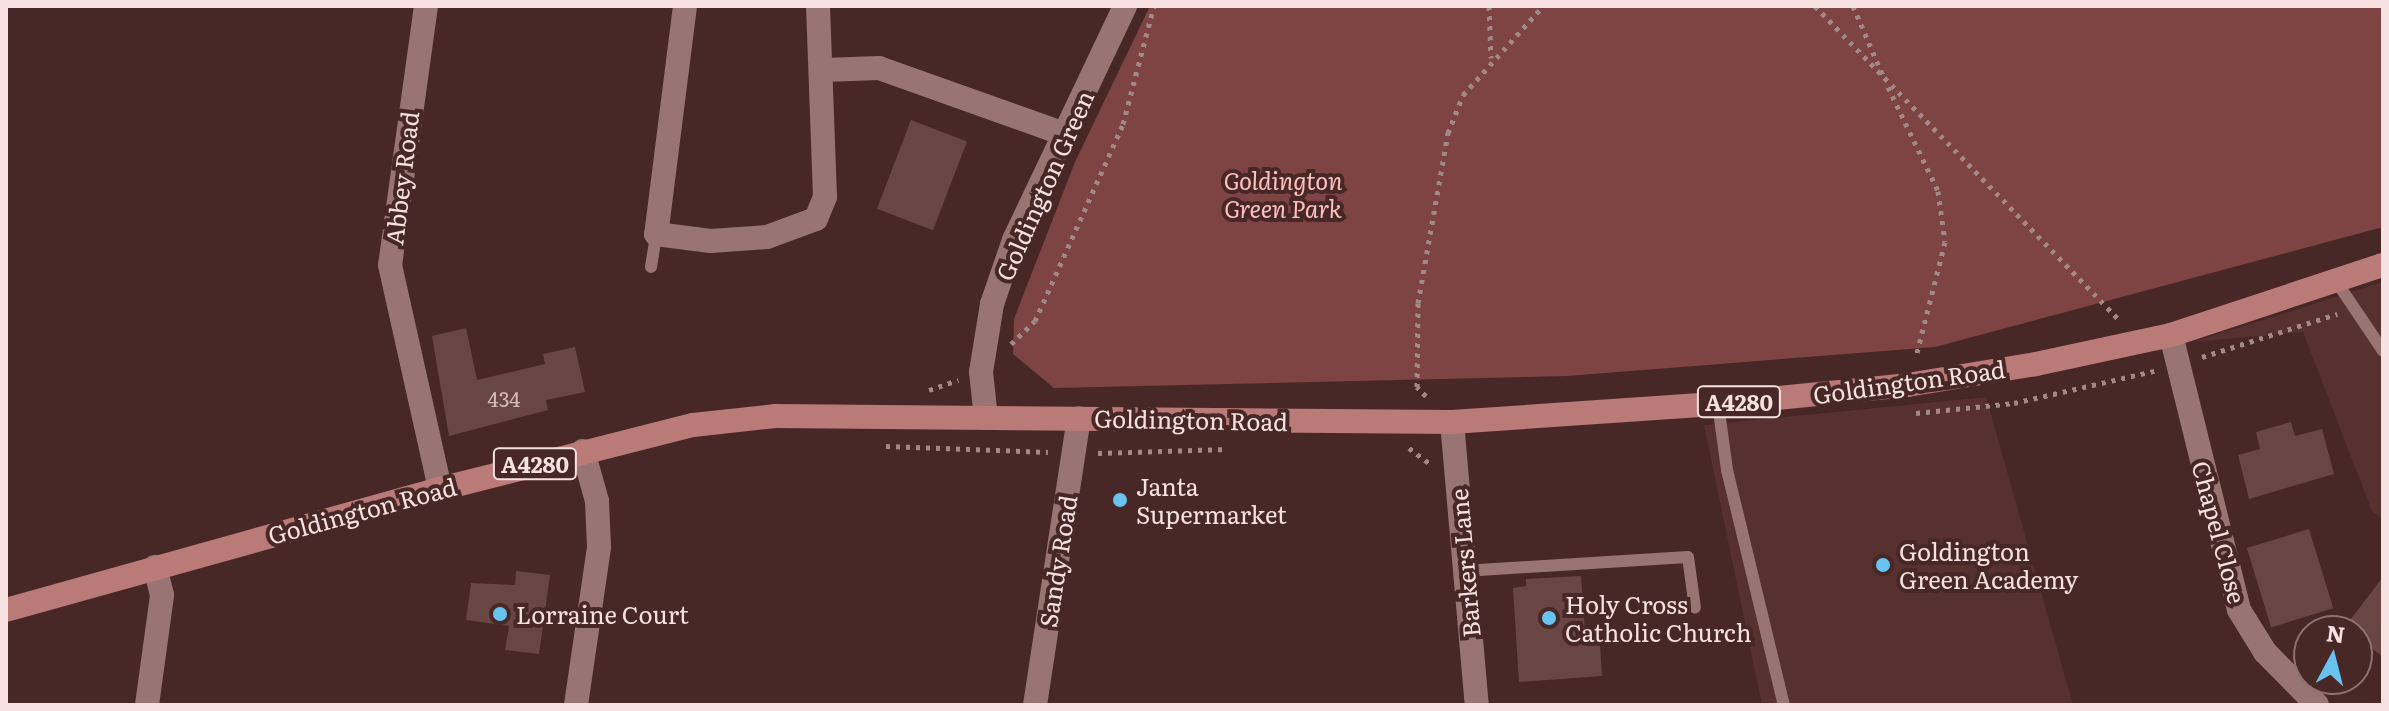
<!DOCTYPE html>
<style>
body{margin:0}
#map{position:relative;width:2389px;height:711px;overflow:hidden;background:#472827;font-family:Literata,serif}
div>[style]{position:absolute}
.built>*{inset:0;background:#563130}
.green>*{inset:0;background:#7e4443}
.building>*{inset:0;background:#674644;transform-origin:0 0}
.path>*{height:5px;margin-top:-2.5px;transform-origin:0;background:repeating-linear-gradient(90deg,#a28887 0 4px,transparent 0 10px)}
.lane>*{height:12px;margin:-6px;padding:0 6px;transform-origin:6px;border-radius:6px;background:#987472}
.street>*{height:24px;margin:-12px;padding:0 12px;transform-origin:12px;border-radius:12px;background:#987472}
.secondary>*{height:24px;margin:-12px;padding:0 12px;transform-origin:12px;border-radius:12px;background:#987472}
.primary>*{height:24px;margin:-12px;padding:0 12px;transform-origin:12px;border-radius:12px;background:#ba7a77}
.dots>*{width:22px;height:22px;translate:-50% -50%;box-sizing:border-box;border:4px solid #472827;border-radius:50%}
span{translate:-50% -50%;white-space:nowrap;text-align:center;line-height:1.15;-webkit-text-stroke:8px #472827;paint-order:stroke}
.number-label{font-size:20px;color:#d3bbba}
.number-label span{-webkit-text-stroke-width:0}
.shield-label span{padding:2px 6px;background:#472827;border:2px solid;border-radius:6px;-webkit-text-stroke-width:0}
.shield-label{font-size:22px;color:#f7e2e1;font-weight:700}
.street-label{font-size:24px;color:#f7e2e1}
.park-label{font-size:24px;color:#ffc1be;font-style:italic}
.poi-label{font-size:24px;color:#f7e2e1}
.left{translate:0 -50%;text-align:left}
.frame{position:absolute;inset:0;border:8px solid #f7e2e1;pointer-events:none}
.north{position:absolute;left:2293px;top:615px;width:80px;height:80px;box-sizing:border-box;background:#472827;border:2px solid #8d7271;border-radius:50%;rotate:7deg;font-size:22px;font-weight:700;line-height:32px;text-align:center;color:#f7e2e1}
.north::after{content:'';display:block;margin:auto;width:28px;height:36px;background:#69c3f1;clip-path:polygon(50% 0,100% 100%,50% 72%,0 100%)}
</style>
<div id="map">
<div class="built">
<i style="clip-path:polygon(2383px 282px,2383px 520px,2372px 511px,2303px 332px,2193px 342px)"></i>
<i style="clip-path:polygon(1986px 397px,2073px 705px,1762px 705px,1704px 425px)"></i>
</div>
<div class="green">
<i style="clip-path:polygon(1150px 6px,2383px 6px,2383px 227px,1935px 347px,1567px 376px,1054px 388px,1013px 354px,1014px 319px,1075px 162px)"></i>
</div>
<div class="building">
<i style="left:911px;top:120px;width:60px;height:95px;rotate:21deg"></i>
<i style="clip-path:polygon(466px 328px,477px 380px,545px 364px,543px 354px,575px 347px,585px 392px,546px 400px,548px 410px,449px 436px,432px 336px)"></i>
<i style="clip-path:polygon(2291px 422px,2295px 436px,2322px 429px,2334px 474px,2249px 499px,2238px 455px,2260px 449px,2256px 432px)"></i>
<i style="left:2309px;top:529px;width:83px;height:65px;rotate:73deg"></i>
<i style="clip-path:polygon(516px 571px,550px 575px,539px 654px,505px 650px,509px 626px,466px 620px,471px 583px,515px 585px)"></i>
<i style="clip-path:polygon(1581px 576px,1586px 646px,1600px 645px,1602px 676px,1519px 682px,1513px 588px,1526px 586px,1526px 579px)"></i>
<i style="clip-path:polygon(2383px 577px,2383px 657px,2357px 637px,2357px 631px,2344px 628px)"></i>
</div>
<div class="path">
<i style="left:1489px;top:6px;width:52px;rotate:87.8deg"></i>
<i style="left:1815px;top:6px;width:438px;rotate:45.9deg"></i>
<i style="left:1853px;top:6px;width:78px;rotate:66.7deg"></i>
<i style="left:1888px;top:87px;width:115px;rotate:64.3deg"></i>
<i style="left:1938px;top:191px;width:51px;rotate:82.2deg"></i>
<i style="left:1945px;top:242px;width:119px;rotate:104.2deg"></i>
<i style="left:1011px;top:344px;width:33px;rotate:-44deg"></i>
<i style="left:1035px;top:321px;width:216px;rotate:-65.9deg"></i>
<i style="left:1123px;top:124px;width:122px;rotate:-75.3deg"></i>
<i style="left:2202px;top:357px;width:142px;rotate:-17.7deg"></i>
<i style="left:929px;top:390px;width:31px;rotate:-19deg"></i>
<i style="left:1426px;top:396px;width:13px;rotate:-135deg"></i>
<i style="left:1417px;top:387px;width:84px;rotate:-89.3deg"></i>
<i style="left:1418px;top:303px;width:173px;rotate:-80deg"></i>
<i style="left:1448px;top:133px;width:41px;rotate:-68.5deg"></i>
<i style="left:1463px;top:95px;width:120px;rotate:-48deg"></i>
<i style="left:1916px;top:413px;width:99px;rotate:-5.8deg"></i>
<i style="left:2014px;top:403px;width:144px;rotate:-12.9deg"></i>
<i style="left:886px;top:446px;width:162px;rotate:2.1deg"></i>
<i style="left:1409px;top:448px;width:25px;rotate:37deg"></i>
<i style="left:1098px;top:453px;width:130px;rotate:-1.8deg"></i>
</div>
<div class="lane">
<i style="left:651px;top:267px;width:33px;rotate:-81deg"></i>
<i style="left:2336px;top:281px;width:84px;rotate:56.1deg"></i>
<i style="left:1718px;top:404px;width:67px;rotate:82.2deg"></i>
<i style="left:1727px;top:470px;width:242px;rotate:76.4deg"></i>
<i style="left:1464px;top:571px;width:224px;rotate:-3.6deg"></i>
<i style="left:1688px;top:557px;width:51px;rotate:82.2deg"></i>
</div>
<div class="street">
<i style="left:426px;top:6px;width:261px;rotate:97.9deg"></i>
<i style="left:390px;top:265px;width:230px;rotate:77.4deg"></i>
<i style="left:685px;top:6px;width:230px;rotate:97.2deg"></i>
<i style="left:656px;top:234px;width:55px;rotate:7.3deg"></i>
<i style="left:711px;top:241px;width:56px;rotate:-4.1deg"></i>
<i style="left:767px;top:237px;width:52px;rotate:-20.2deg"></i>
<i style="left:816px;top:219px;width:24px;rotate:-68deg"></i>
<i style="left:825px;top:197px;width:191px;rotate:-92.1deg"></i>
<i style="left:823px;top:70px;width:56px;rotate:-2deg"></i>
<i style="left:879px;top:68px;width:200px;rotate:19.6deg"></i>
<i style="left:2171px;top:335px;width:283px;rotate:76.1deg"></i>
<i style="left:2239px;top:610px;width:49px;rotate:58.2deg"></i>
<i style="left:2265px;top:652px;width:74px;rotate:45.5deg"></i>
<i style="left:147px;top:705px;width:111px;rotate:-82.2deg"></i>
<i style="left:162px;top:595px;width:29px;rotate:-104deg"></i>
<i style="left:576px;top:705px;width:160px;rotate:-81.7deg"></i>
<i style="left:599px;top:547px;width:46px;rotate:-92.5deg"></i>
<i style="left:597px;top:501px;width:52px;rotate:-105.6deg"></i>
<i style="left:1035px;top:705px;width:290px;rotate:-81.3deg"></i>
</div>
<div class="secondary">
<i style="left:986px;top:418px;width:46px;rotate:-96.2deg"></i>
<i style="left:981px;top:372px;width:69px;rotate:-80.8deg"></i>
<i style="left:992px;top:304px;width:68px;rotate:-71deg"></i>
<i style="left:1014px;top:240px;width:259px;rotate:-64.6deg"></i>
<i style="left:1452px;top:422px;width:284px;rotate:85deg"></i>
</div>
<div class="primary">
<i style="left:6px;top:610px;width:451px;rotate:-15.6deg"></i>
<i style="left:440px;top:489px;width:261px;rotate:-14.2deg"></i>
<i style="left:693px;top:425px;width:83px;rotate:-6.2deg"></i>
<i style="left:776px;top:416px;width:676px;rotate:0.51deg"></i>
<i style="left:1452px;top:422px;width:267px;rotate:-3.9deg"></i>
<i style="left:1718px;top:404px;width:190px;rotate:-5.7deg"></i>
<i style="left:1907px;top:385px;width:131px;rotate:-9.2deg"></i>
<i style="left:2036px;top:364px;width:138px;rotate:-12.1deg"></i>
<i style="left:2171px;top:335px;width:223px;rotate:-18.3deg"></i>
</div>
<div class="dots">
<i style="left:1120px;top:500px;background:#69c3f1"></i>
<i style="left:1883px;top:565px;background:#69c3f1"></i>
<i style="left:500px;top:614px;background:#69c3f1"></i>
<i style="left:1549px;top:618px;background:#69c3f1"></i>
</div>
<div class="number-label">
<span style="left:504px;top:398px">434</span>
</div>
<div class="shield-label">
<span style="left:1739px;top:402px">A4280</span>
<span style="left:535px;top:464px">A4280</span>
</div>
<div class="street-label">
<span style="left:401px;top:178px;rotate:-83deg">Abbey Road</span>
<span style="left:1044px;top:185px;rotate:-66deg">Goldington Green</span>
<span style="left:1909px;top:381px;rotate:-8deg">Goldington Road</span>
<span style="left:1191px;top:419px;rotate:1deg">Goldington Road</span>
<span style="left:362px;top:510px;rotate:-15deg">Goldington Road</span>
<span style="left:2220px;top:532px;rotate:75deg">Chapel Close</span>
<span style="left:1057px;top:561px;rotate:-81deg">Sandy Road</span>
<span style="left:1464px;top:563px;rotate:-95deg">Barkers Lane</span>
</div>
<div class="park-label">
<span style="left:1283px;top:194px">Goldington<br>Green Park</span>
</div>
<div class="poi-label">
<span class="left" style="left:1136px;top:500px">Janta<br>Supermarket</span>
<span class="left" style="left:1899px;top:565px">Goldington<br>Green Academy</span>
<span class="left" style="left:1565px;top:618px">Holy Cross<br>Catholic Church</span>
<span class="left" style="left:516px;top:614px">Lorraine Court</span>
</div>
<div class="frame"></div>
<div class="north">N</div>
</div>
